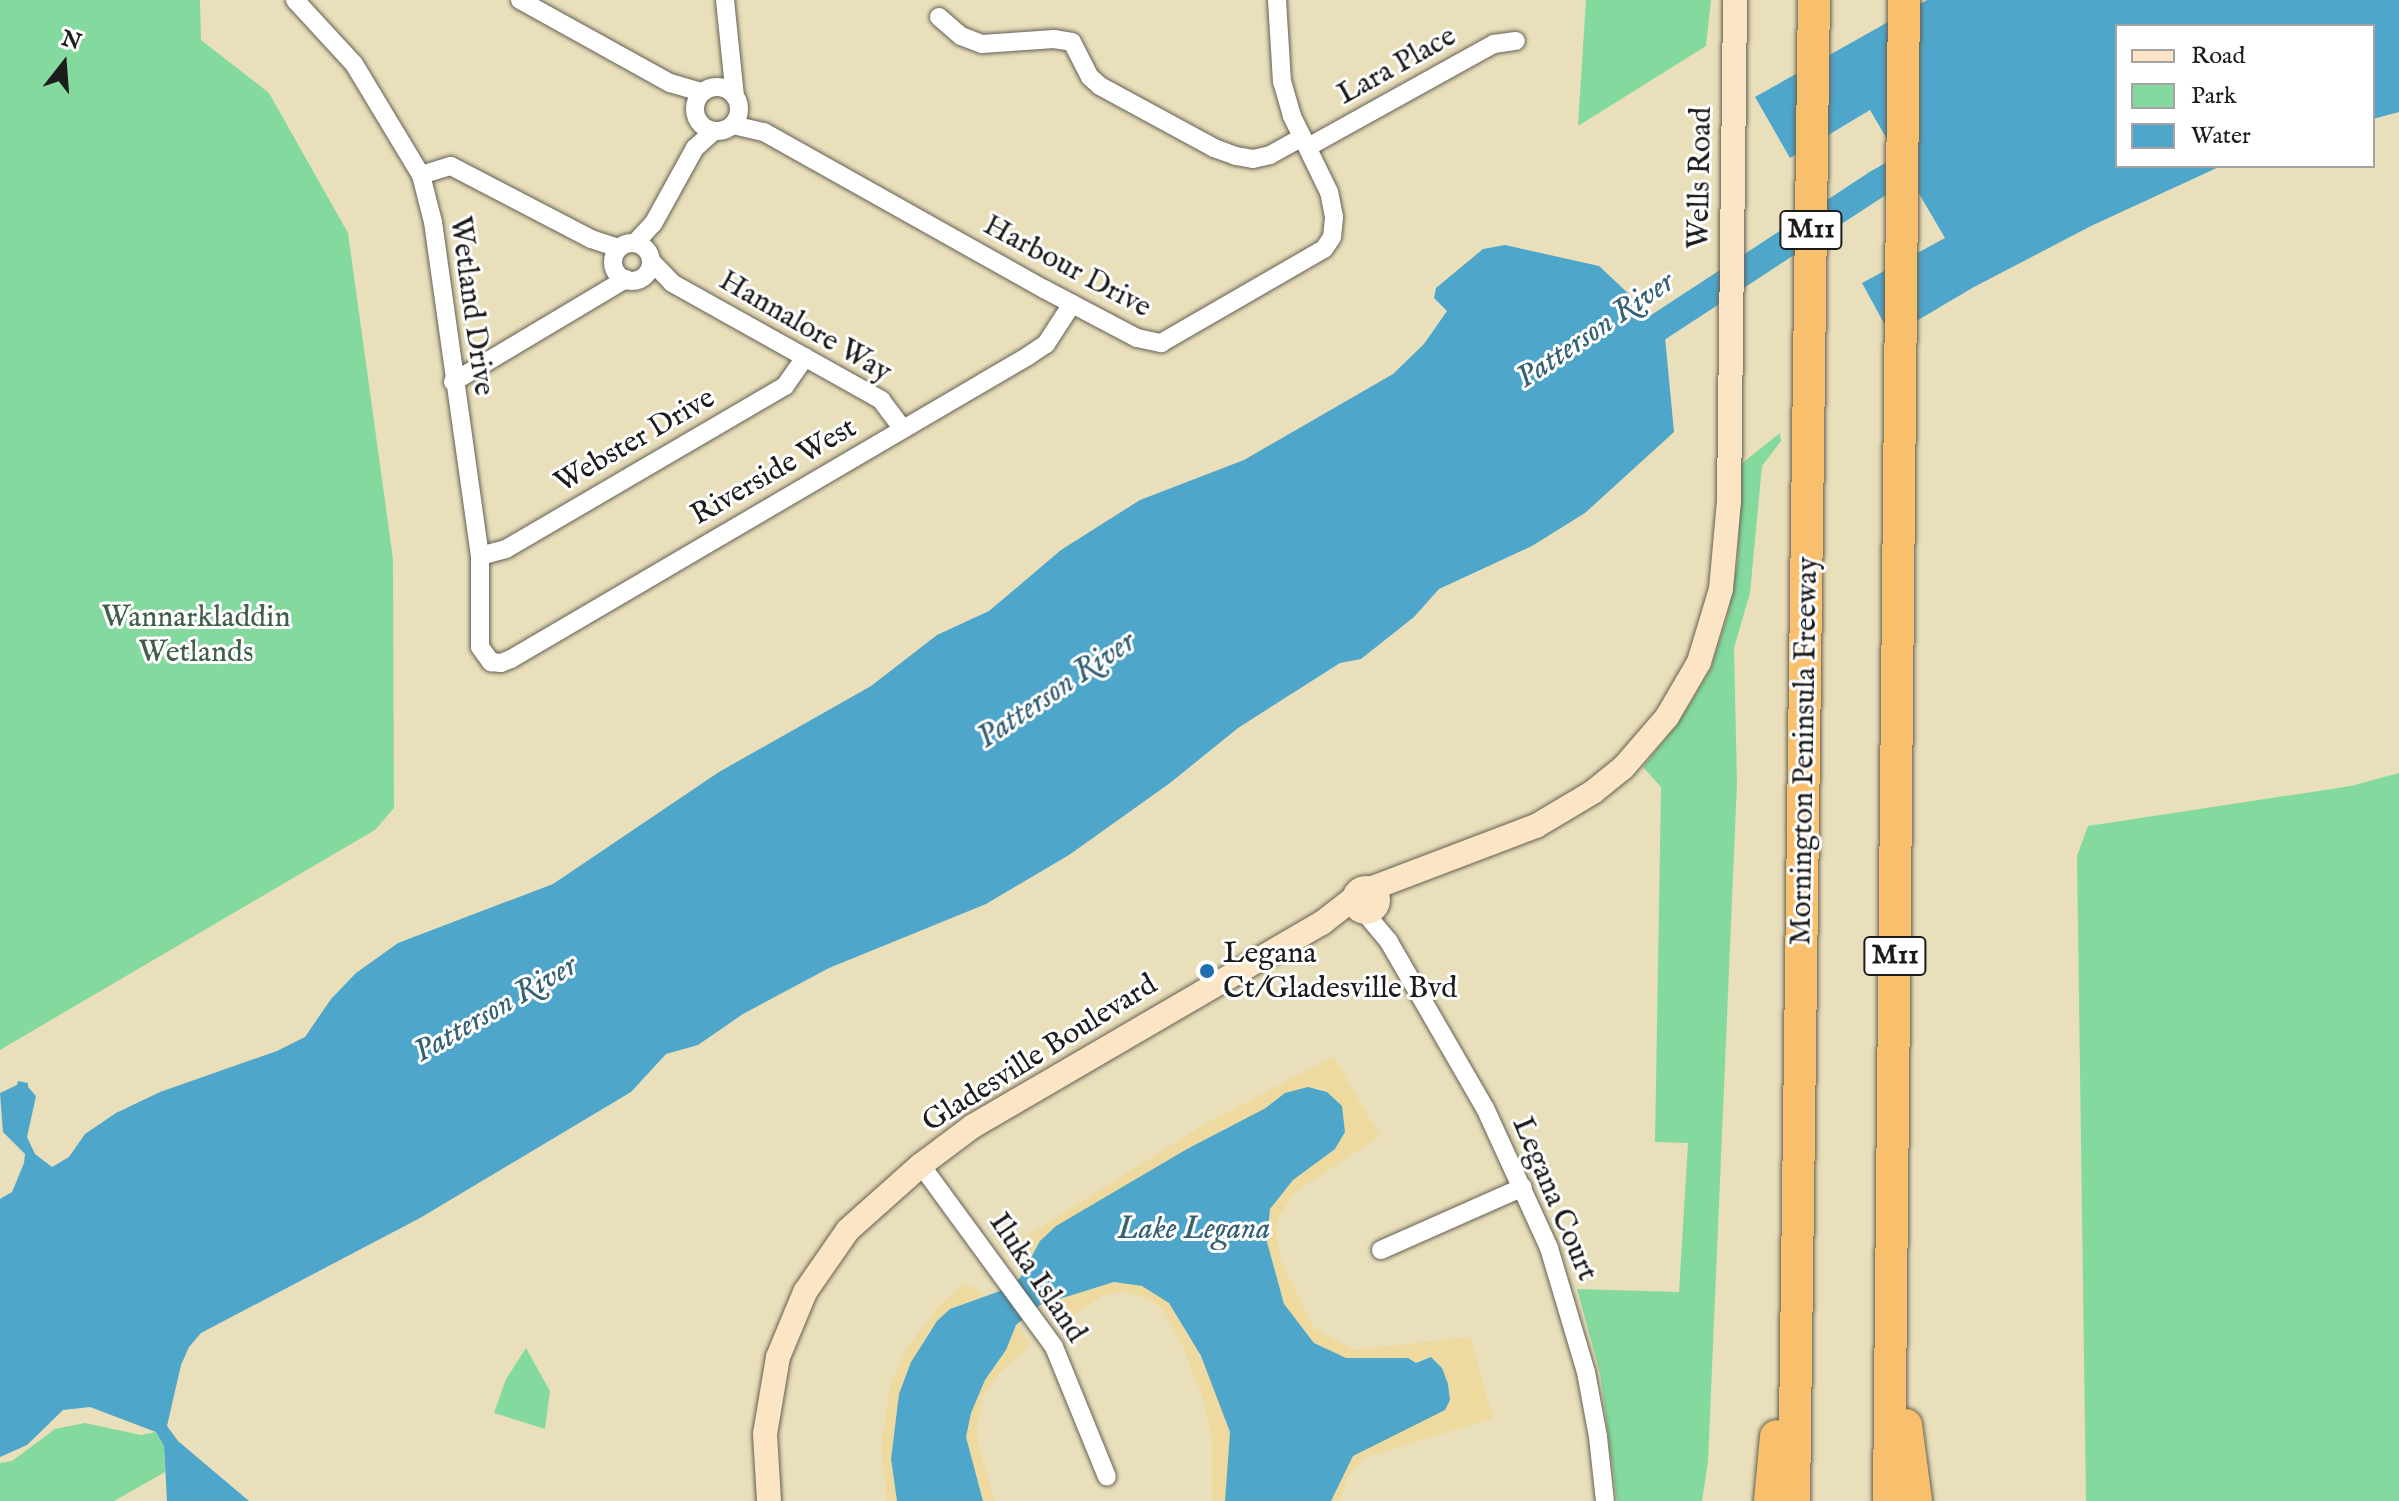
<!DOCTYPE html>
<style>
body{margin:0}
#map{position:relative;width:2399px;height:1501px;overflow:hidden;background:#eadfbb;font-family:"IM FELL English",serif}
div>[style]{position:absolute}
.green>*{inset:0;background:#84da9e}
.sand>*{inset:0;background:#eeda9e}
.water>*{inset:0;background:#4ea6cb}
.river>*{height:28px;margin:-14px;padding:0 14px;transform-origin:14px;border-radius:14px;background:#4ea6cb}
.roads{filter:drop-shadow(0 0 2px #646054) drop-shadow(0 0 2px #646054)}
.minor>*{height:18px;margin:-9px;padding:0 9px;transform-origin:9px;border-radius:9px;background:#fff}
.minor>.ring{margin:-9px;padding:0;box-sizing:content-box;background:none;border:18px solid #fff;border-radius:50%}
.secondary>*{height:24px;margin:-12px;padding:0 12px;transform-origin:12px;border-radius:12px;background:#fce5c4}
.secondary>.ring{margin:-12px;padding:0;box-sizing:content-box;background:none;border:24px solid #fce5c4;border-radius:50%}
.motorway>*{height:32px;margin:-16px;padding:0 16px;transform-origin:16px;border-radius:16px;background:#f8bf6c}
.dots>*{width:22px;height:22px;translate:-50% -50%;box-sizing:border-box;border:4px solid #fff;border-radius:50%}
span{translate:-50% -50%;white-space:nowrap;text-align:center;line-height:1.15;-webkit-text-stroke:6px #fff;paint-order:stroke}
.shield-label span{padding:2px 6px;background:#fff;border:2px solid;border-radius:6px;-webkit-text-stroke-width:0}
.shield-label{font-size:28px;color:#1c1c1c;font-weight:700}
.street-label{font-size:30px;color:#1c1c1c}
.park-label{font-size:30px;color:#405e4a}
.poi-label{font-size:30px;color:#1c1c1c}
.left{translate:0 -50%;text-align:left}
.water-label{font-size:32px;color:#356174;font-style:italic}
.legend{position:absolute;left:2115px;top:24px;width:260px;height:144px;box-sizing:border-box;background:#fff;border:2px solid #a4a4a4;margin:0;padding:10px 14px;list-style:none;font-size:24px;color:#1c1c1c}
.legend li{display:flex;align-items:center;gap:16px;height:40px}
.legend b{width:40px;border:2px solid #a4a4a4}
.north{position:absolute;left:24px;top:24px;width:80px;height:80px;-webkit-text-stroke:6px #fff;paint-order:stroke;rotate:17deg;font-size:22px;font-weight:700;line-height:32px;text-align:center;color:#1c1c1c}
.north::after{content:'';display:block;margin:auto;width:28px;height:36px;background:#1c1c1c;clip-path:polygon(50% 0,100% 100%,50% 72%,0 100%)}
</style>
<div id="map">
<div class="green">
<i style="clip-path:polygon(0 0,200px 0,201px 40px,269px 93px,348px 233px,393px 559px,394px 808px,375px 830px,0 1050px)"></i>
<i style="clip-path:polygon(1586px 0,1711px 0,1706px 46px,1578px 126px)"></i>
<i style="clip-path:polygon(1780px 433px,1781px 441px,1762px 466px,1750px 593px,1734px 648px,1737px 783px,1708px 1462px,1702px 1501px,1617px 1501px,1600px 1373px,1577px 1289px,1679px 1292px,1688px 1143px,1655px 1142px,1661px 787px,1643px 767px,1677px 725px,1711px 669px,1729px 611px,1738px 560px,1741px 464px)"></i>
<i style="clip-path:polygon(2399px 773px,2399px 1501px,2086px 1501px,2077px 856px,2088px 826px,2351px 786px)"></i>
<i style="clip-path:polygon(526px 1348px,550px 1391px,545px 1429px,494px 1413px,506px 1379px)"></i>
<i style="clip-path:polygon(85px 1423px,141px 1435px,156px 1432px,164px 1446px,165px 1472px,114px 1501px,0 1501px,0 1463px,12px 1461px,55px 1429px)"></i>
</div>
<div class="sand">
<i style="clip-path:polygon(1334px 1057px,1380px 1136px,1294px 1193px,1279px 1216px,1276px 1228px,1280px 1258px,1314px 1328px,1354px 1350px,1470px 1337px,1493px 1418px,1364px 1458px,1347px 1478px,1340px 1501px,1331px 1501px,1332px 1495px,1353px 1456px,1371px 1447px,1442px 1368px,1435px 1360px,1424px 1358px,1416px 1363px,1408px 1358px,1346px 1358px,1313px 1343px,1284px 1304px,1267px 1242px,1266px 1226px,1270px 1209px,1293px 1180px,1335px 1149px,1342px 1106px,1327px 1092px,1318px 1088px,1275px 1099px,1264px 1109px,1187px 1149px,1056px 1226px,1034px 1249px,1031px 1258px,1011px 1246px,1206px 1123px)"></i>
<i style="clip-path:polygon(1130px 1281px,1155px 1292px,1170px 1303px,1211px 1378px,1230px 1433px,1225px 1501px,1212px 1501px,1212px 1440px,1204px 1401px,1184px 1349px,1163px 1310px,1152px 1301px,1125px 1291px,1102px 1296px,1066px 1320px,1051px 1313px,1051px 1301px,1098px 1285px)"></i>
<i style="clip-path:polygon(964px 1284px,978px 1289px,982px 1296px,950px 1309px,926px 1335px,899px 1394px,891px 1459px,897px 1501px,887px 1501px,881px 1449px,890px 1387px,906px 1349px,941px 1303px)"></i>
<i style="clip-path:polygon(1016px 1325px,1029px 1342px,1027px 1349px,1000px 1372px,990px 1387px,983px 1398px,977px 1424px,977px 1438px,994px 1501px,983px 1501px,966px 1437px,971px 1413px,985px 1380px,1001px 1358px)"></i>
</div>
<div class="water">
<i style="clip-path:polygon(1927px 0,2399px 0,2399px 112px,2373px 119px,2373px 26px,2117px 26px,2117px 166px,2221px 166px,2091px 226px,1974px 287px,1891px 336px,1862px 283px,1945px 238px,1870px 110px,1790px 158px,1755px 97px)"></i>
<i style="clip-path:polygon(1505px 245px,1599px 266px,1664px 327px,1674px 432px,1585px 513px,1532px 546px,1439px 589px,1414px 617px,1361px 659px,1340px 663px,1238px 728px,1170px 783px,1069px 855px,986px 904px,829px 968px,743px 1014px,698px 1045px,666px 1054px,631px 1092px,420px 1218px,201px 1333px,189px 1347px,181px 1365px,167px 1426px,178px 1441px,249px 1501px,167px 1501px,164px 1446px,156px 1432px,90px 1407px,63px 1410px,27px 1445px,0 1457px,0 1199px,12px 1192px,24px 1163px,25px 1154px,3px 1132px,0 1093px,17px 1085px,18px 1081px,28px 1083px,28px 1087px,36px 1096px,27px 1137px,35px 1154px,52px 1167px,69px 1157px,85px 1134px,116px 1113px,160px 1092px,277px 1051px,305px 1037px,331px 999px,356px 973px,398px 943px,553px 884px,719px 772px,871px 686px,937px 635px,989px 611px,1061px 550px,1140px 500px,1244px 460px,1393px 374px,1424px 344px,1447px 311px,1434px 298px,1436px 288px,1483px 249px)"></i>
<i style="clip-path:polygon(1308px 1087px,1327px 1092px,1342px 1106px,1345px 1132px,1335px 1149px,1293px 1180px,1270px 1209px,1267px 1242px,1284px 1304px,1314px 1343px,1346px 1358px,1408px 1358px,1416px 1363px,1431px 1357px,1442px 1368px,1448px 1384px,1450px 1400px,1445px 1410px,1353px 1456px,1331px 1501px,1225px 1501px,1230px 1432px,1201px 1356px,1169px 1303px,1142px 1286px,1114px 1282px,1040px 1305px,1016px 1325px,1006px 1350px,985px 1380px,971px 1413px,966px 1437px,983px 1501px,897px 1501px,891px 1459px,899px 1394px,911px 1362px,937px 1321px,950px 1309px,1000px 1291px,1020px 1278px,1040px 1241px,1056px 1226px,1187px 1149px,1264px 1109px,1285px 1093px)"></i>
</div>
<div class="river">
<i style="left:1631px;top:345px;width:294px;rotate:-33.2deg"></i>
<i style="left:1877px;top:184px;width:48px;rotate:-29.7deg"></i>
</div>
<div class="roads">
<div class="minor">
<i style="left:295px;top:0;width:87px;rotate:47.3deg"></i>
<i style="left:354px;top:64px;width:130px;rotate:58.9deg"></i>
<i style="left:421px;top:175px;width:49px;rotate:75.7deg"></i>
<i style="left:433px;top:222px;width:337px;rotate:82deg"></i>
<i style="left:480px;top:556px;width:91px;rotate:90deg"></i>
<i style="left:480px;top:647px;width:19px;rotate:54deg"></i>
<i style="left:491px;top:662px;width:10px;rotate:6deg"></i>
<i style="left:501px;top:663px;width:11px;rotate:-22deg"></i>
<i style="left:511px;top:659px;width:599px;rotate:-30.37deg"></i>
<i style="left:1028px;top:356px;width:22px;rotate:-34deg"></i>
<i style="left:1046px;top:344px;width:48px;rotate:-57deg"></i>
<i style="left:520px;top:0;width:171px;rotate:29deg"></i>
<i style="left:670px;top:83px;width:32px;rotate:16deg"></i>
<i style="left:725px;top:0;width:97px;rotate:84.1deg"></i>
<i style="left:939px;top:17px;width:29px;rotate:41deg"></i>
<i style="left:961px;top:36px;width:22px;rotate:21deg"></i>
<i style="left:982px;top:44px;width:72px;rotate:-4deg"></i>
<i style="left:1054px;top:39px;width:18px;rotate:9deg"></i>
<i style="left:1072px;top:42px;width:39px;rotate:63deg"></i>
<i style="left:1090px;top:77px;width:13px;rotate:42deg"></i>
<i style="left:1100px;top:86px;width:130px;rotate:28.5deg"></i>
<i style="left:1214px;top:148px;width:23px;rotate:20deg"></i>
<i style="left:1236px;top:156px;width:17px;rotate:10deg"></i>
<i style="left:1253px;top:159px;width:17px;rotate:-13deg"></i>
<i style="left:1270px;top:155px;width:37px;rotate:-29deg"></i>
<i class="ring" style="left:695px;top:87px;width:26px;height:26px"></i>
<i style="left:733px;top:125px;width:32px;rotate:13deg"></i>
<i style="left:764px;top:132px;width:321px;rotate:29.3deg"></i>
<i style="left:1044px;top:289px;width:105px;rotate:27.8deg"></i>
<i style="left:1137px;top:338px;width:25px;rotate:12deg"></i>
<i style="left:1161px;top:343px;width:188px;rotate:-30deg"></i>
<i style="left:1324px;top:249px;width:14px;rotate:-56deg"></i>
<i style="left:1332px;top:237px;width:20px;rotate:-84deg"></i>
<i style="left:1334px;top:217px;width:25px;rotate:-101deg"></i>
<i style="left:1329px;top:192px;width:85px;rotate:-116deg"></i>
<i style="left:1292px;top:116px;width:35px;rotate:-106deg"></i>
<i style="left:1282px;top:82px;width:82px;rotate:-93.5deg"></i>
<i style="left:1308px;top:147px;width:213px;rotate:-29deg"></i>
<i style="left:1494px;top:44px;width:22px;rotate:-8deg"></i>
<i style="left:421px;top:175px;width:31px;rotate:-17deg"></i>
<i style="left:451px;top:166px;width:158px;rotate:27.5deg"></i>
<i style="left:591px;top:239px;width:29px;rotate:18deg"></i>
<i style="left:635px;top:243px;width:26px;rotate:-47deg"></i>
<i style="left:653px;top:224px;width:87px;rotate:-61.1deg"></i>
<i style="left:695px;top:148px;width:25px;rotate:-42deg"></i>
<i class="ring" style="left:613px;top:243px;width:20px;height:20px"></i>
<i style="left:651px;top:261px;width:30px;rotate:46deg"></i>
<i style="left:672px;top:283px;width:240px;rotate:29.2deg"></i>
<i style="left:881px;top:400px;width:36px;rotate:53deg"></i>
<i style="left:453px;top:382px;width:201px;rotate:-30.8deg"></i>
<i style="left:480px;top:556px;width:27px;rotate:-15deg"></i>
<i style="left:506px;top:549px;width:323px;rotate:-30.3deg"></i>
<i style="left:785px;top:386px;width:35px;rotate:-55deg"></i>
<i style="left:1365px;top:913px;width:38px;rotate:50deg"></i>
<i style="left:1389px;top:942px;width:192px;rotate:60deg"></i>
<i style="left:1485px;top:1108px;width:154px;rotate:65.4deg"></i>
<i style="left:1549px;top:1248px;width:129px;rotate:73.4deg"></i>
<i style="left:1586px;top:1372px;width:66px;rotate:79.5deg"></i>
<i style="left:1598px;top:1437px;width:64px;rotate:83.8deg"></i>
<i style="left:921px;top:1165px;width:225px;rotate:53.8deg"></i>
<i style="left:1054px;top:1347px;width:140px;rotate:67.8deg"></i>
<i style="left:1381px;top:1250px;width:155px;rotate:-23.9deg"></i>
</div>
<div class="secondary">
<i class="ring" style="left:1354px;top:888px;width:0;height:0"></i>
<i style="left:1370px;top:889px;width:178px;rotate:-20.8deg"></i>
<i style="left:1536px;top:826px;width:66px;rotate:-30.8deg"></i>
<i style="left:1593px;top:792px;width:38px;rotate:-39deg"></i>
<i style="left:1623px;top:768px;width:67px;rotate:-49.2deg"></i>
<i style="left:1667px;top:717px;width:64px;rotate:-59.8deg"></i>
<i style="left:1699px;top:662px;width:76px;rotate:-73.2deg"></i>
<i style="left:1721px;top:589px;width:88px;rotate:-84.8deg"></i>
<i style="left:1729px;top:501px;width:501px;rotate:-89.31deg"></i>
<i style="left:769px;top:1501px;width:67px;rotate:-93.4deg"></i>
<i style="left:765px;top:1434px;width:78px;rotate:-80.4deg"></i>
<i style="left:778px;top:1357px;width:70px;rotate:-67.4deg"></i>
<i style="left:805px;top:1292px;width:75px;rotate:-55.3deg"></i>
<i style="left:848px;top:1230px;width:98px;rotate:-41.7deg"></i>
<i style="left:921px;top:1165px;width:65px;rotate:-36.9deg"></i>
<i style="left:973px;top:1126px;width:404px;rotate:-30.2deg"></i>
<i style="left:1322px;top:923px;width:41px;rotate:-38deg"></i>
</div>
<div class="motorway">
<i style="left:1906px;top:1425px;width:77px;rotate:82.5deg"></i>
<i style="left:1770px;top:1501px;width:65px;rotate:-84.7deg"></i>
<i style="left:1794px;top:1501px;width:1501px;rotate:-89.24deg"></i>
<i style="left:1889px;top:1501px;width:1501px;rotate:-89.43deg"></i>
</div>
</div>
<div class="dots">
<i style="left:1207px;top:971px;background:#1f6fb2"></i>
</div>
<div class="shield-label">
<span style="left:1811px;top:230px">M11</span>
<span style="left:1895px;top:956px">M11</span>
</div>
<div class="street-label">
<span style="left:1397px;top:66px;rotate:-29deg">Lara Place</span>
<span style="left:1701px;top:178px;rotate:-89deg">Wells Road</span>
<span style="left:1067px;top:267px;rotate:28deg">Harbour Drive</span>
<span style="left:471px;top:306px;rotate:82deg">Wetland Drive</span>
<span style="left:805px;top:327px;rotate:30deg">Hannalore Way</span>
<span style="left:635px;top:441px;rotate:-30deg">Webster Drive</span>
<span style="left:774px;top:472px;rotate:-30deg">Riverside West</span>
<span style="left:1805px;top:751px;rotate:-89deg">Mornington Peninsula Freeway</span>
<span style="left:1040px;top:1054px;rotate:-32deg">Gladesville Boulevard</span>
<span style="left:1554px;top:1199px;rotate:67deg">Legana Court</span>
<span style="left:1037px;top:1278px;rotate:56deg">Iluka Island</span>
</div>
<div class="park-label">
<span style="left:196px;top:635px">Wannarkladdin<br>Wetlands</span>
</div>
<div class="poi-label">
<span class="left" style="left:1223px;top:971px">Legana<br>Ct/Gladesville Bvd</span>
</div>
<div class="water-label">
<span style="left:1596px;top:331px;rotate:-34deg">Patterson River</span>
<span style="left:1057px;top:691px;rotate:-34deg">Patterson River</span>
<span style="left:496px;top:1010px;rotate:-30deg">Patterson River</span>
<span style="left:1194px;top:1230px">Lake Legana</span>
</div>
<ul class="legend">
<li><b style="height:10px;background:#fce5c4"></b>Road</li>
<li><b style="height:22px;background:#84da9e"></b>Park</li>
<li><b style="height:22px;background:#4ea6cb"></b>Water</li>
</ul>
<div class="north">N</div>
</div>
